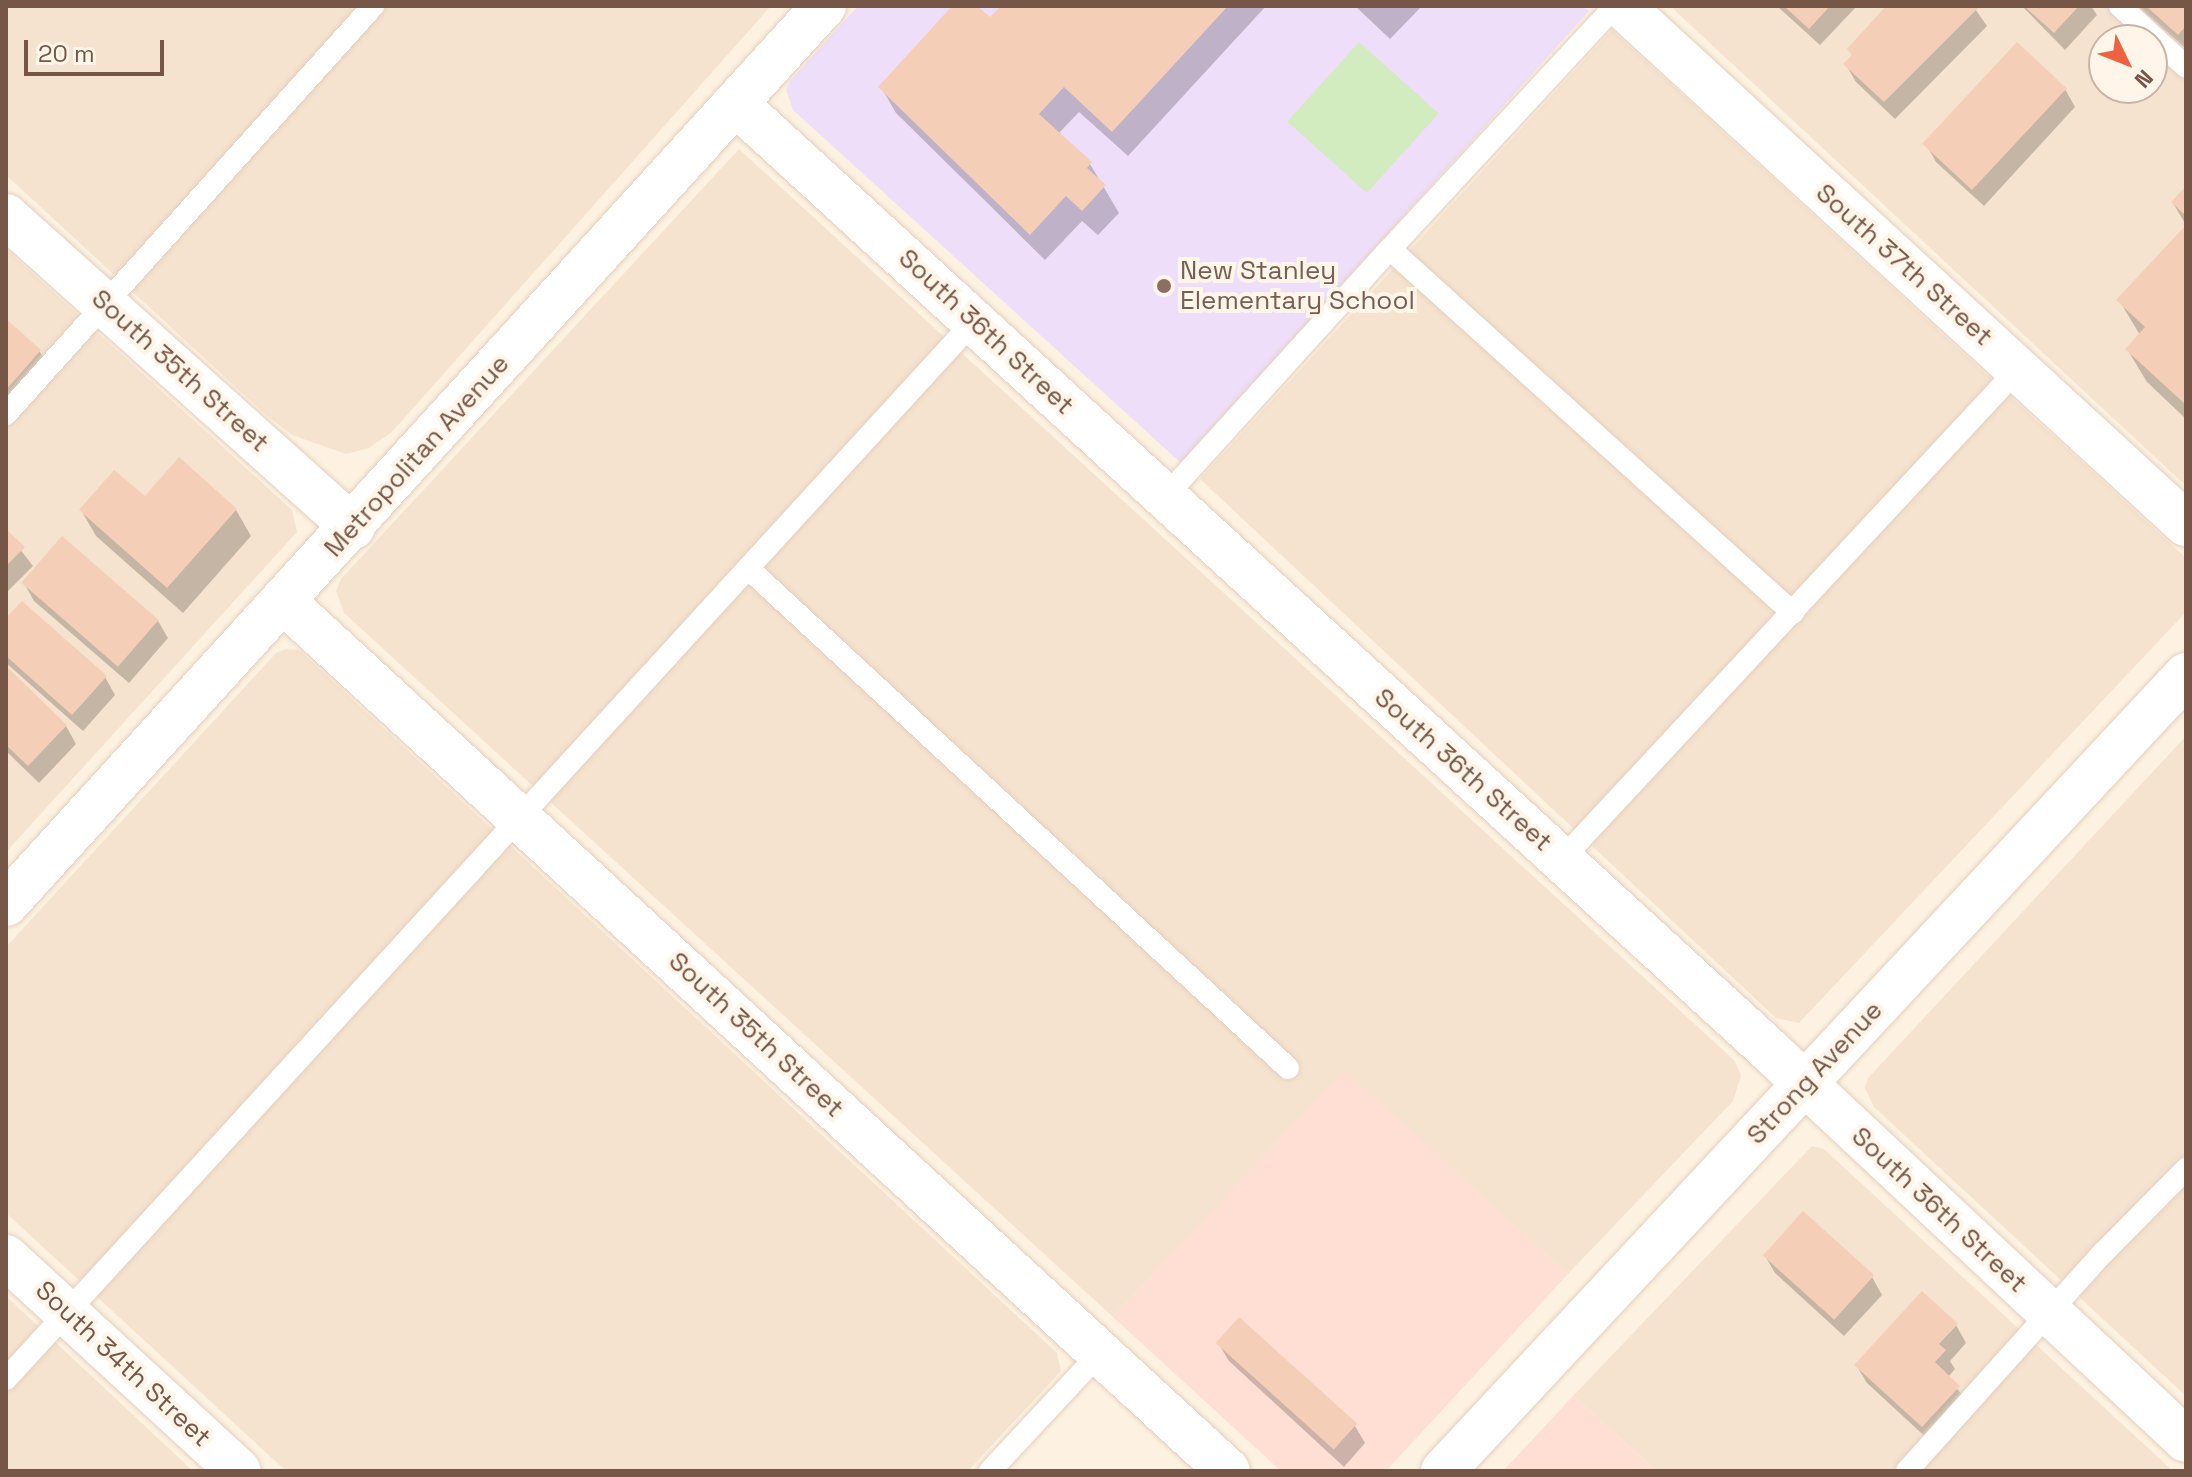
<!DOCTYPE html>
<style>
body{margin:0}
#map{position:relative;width:2192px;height:1477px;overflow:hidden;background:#fdf2e1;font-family:"Space Grotesk",sans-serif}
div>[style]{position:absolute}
.residential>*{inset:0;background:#f5e3cf}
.commercial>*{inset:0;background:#ffdfd4}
.education>*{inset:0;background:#efdef9}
.green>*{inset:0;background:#d2ebbf;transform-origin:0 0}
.shadow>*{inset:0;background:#0003}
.building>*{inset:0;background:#f4ceb7;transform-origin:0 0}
.roads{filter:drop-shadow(0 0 2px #e4cfbf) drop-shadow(0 0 2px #e4cfbf)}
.service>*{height:22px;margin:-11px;padding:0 11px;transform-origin:11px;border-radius:11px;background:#fff}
.minor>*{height:44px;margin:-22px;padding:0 22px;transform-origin:22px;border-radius:22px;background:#fff}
.tertiary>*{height:44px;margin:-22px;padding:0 22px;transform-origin:22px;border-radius:22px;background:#fff}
.secondary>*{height:44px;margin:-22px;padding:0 22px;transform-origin:22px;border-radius:22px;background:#fff}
.dots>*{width:22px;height:22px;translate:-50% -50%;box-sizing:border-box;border:4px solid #fff5e8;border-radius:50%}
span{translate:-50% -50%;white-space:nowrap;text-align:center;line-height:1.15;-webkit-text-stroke:8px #fff5e8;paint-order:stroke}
.street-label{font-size:26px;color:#765646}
.education-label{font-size:26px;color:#785e54}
.left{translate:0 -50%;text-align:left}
.frame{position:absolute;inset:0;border:8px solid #765646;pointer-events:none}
.north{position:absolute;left:2088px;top:24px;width:80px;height:80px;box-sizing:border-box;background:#fff5e8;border:2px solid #c8b5a7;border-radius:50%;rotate:133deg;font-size:22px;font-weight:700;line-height:32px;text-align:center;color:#765646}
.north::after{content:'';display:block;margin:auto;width:28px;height:36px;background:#ef613f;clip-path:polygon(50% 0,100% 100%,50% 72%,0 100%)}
.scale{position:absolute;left:24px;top:40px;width:140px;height:36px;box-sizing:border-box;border:4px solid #765646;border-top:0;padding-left:10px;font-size:24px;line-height:28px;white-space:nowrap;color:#765646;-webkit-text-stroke:6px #fff5e8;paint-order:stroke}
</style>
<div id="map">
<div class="residential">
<i style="clip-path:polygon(6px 6px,771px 6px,392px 432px,369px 448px,346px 454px,292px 435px,265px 414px,6px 175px)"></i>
<i style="clip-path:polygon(evenodd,1670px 6px,2186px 6px,2186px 486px,1670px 6px,2104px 40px,2152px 40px,2152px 88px,2104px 88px,2104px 40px)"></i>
<i style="clip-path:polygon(1612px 30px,2186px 558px,2186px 612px,1799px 1023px,1776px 1018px,1200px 479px)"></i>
<i style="clip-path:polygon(739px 149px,1735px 1061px,1741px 1076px,1733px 1101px,1568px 1274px,1344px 1071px,1113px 1317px,344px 613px,336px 591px,341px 579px)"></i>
<i style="clip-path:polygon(6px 249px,292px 510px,297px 532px,6px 852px)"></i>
<i style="clip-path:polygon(286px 649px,299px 650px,1057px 1353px,1061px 1371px,968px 1471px,286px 1471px,6px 1213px,6px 947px,276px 653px)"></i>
<i style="clip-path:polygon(2186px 736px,2186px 1396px,1874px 1107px,1865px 1088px,1868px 1078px)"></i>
<i style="clip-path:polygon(1812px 1146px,1824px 1149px,2173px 1471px,1657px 1471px,1573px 1396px)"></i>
<i style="clip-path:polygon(6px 1296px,193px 1471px,6px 1471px)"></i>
</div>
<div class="commercial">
<i style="clip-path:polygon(1344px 1070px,1568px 1274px,1386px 1471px,1281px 1471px,1113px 1317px)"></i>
<i style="clip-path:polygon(1573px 1396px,1657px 1471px,1503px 1471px)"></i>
</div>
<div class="education">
<i style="clip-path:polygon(858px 6px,1583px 6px,1589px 11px,1181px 463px,793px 110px,786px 90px,791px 80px)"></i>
</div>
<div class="green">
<i style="left:1359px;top:42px;width:107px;height:107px;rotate:42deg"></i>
</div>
<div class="shadow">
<i style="clip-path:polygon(955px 6px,974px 6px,990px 20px,1003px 6px,1266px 6px,1128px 156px,1079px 112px,1058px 134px,1090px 164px,1119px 213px,1098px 235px,1082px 221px,1045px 260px,896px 113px,881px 87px)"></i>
<i style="clip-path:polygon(1355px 6px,1422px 6px,1390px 39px)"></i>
<i style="clip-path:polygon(1777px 6px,1857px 6px,1820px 45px)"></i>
<i style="clip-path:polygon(1889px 6px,1973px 6px,1987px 26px,1895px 119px,1856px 82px,1846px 65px,1853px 57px,1849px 49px)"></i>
<i style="clip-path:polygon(2022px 6px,2091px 6px,2097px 15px,2065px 50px)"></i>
<i style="clip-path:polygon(2138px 6px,2186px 6px,2186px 49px)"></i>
<i style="clip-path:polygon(2065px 89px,2075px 107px,1984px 206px,1936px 162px,1926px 144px)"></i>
<i style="clip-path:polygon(2186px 189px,2186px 225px,2173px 203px)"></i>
<i style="clip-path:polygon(2186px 228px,2186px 419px,2147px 382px,2127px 349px,2140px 335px,2119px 300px)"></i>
<i style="clip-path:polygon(6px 322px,40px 352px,50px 369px,6px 419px)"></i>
<i style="clip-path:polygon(145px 499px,236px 510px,251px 536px,183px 613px,96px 536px,81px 510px)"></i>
<i style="clip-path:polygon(6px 531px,33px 566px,6px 593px)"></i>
<i style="clip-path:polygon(24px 583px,158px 621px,168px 638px,129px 683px,34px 601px)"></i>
<i style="clip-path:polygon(6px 621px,105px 677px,115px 695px,83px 731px,6px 663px)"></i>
<i style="clip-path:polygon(6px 669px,66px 726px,76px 744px,39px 783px,6px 751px)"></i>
<i style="clip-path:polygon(1765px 1256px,1872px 1277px,1882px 1295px,1844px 1336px,1775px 1273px)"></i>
<i style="clip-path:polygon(1956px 1325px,1966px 1343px,1950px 1361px,1955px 1369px,1948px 1377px,1969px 1404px,1932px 1443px,1867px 1383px,1856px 1365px)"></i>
<i style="clip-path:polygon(1218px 1343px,1355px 1426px,1365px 1443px,1344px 1467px,1229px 1361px)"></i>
</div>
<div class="building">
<i style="clip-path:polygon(952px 6px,977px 6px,990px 17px,1001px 6px,1228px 6px,1112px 132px,1064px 87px,1039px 114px,1092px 162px,1087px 168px,1106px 185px,1082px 211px,1066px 196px,1030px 235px,878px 87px)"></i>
<i style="clip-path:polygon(1784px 6px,1830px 6px,1809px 29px)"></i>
<i style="clip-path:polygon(1886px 6px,1978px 8px,1884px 102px,1843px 64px,1852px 55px,1847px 49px)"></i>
<i style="clip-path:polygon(2024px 6px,2079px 6px,2054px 33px)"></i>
<i style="clip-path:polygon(2146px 6px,2186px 6px,2186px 26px,2178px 35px)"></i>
<i style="left:2017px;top:42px;width:68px;height:139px;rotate:43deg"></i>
<i style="clip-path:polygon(2186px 186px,2186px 216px,2171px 202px)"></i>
<i style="clip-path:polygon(2186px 225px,2186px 405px,2125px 349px,2145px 327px,2116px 300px)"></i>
<i style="clip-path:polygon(6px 319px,41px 350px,6px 390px)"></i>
<i style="clip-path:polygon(179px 457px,237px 509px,167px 588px,79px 510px,114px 470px,145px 496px)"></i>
<i style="clip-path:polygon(6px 529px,25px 547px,6px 566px)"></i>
<i style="left:62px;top:536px;width:128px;height:62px;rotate:41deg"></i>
<i style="clip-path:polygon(22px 601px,107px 676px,72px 715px,6px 656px,6px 618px)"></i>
<i style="clip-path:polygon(6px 666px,67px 725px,28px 766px,6px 745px)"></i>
<i style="left:1803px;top:1211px;width:96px;height:60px;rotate:42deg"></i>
<i style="clip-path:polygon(1922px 1291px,1958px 1324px,1939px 1344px,1946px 1350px,1935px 1362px,1960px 1386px,1922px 1427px,1854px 1365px)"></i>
<i style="left:1239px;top:1317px;width:159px;height:35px;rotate:42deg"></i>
</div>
<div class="roads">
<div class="service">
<i style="left:1615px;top:6px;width:331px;rotate:132.8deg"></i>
<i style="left:1390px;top:249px;width:543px;rotate:42.09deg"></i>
<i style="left:2120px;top:6px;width:90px;rotate:42.7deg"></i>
<i style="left:6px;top:414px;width:549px;rotate:-48.03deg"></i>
<i style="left:1164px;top:498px;width:336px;rotate:-47.8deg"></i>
<i style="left:750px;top:570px;width:733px;rotate:42.79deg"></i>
<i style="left:1562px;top:859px;width:669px;rotate:-47.06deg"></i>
<i style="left:6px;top:1379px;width:1434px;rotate:-47.54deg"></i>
<i style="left:990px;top:1471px;width:160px;rotate:-47deg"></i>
<i style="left:1907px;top:1471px;width:292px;rotate:-48.1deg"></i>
<i style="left:2102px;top:1254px;width:120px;rotate:-45.3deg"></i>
</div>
<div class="minor">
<i style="left:1622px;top:6px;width:766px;rotate:42.57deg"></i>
<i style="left:736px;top:104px;width:1399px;rotate:42.48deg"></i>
<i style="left:1768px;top:1049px;width:572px;rotate:43.09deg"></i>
<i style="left:6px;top:216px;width:466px;rotate:41.9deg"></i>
<i style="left:283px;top:601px;width:1284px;rotate:42.63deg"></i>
<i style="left:6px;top:1257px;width:316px;rotate:42.6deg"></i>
</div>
<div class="tertiary">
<i style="left:1443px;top:1471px;width:1089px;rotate:-46.97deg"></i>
</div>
<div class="secondary">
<i style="left:6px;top:904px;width:1215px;rotate:-47.67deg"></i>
</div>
</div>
<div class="dots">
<i style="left:1164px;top:286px;background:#8d6e63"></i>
</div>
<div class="street-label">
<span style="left:1904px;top:265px;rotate:42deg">South 37th Street</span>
<span style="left:986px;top:332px;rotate:43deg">South 36th Street</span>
<span style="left:180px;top:371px;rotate:42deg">South 35th Street</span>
<span style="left:417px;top:456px;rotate:-48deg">Metropolitan Avenue</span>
<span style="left:1463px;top:770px;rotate:42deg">South 36th Street</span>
<span style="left:756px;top:1035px;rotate:43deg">South 35th Street</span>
<span style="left:1815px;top:1073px;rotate:-47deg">Strong Avenue</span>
<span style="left:1939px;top:1210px;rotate:43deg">South 36th Street</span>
<span style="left:123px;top:1364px;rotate:43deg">South 34th Street</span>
</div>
<div class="education-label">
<span class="left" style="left:1180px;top:286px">New Stanley<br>Elementary School</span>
</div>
<div class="frame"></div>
<div class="north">N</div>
<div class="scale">20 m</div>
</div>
